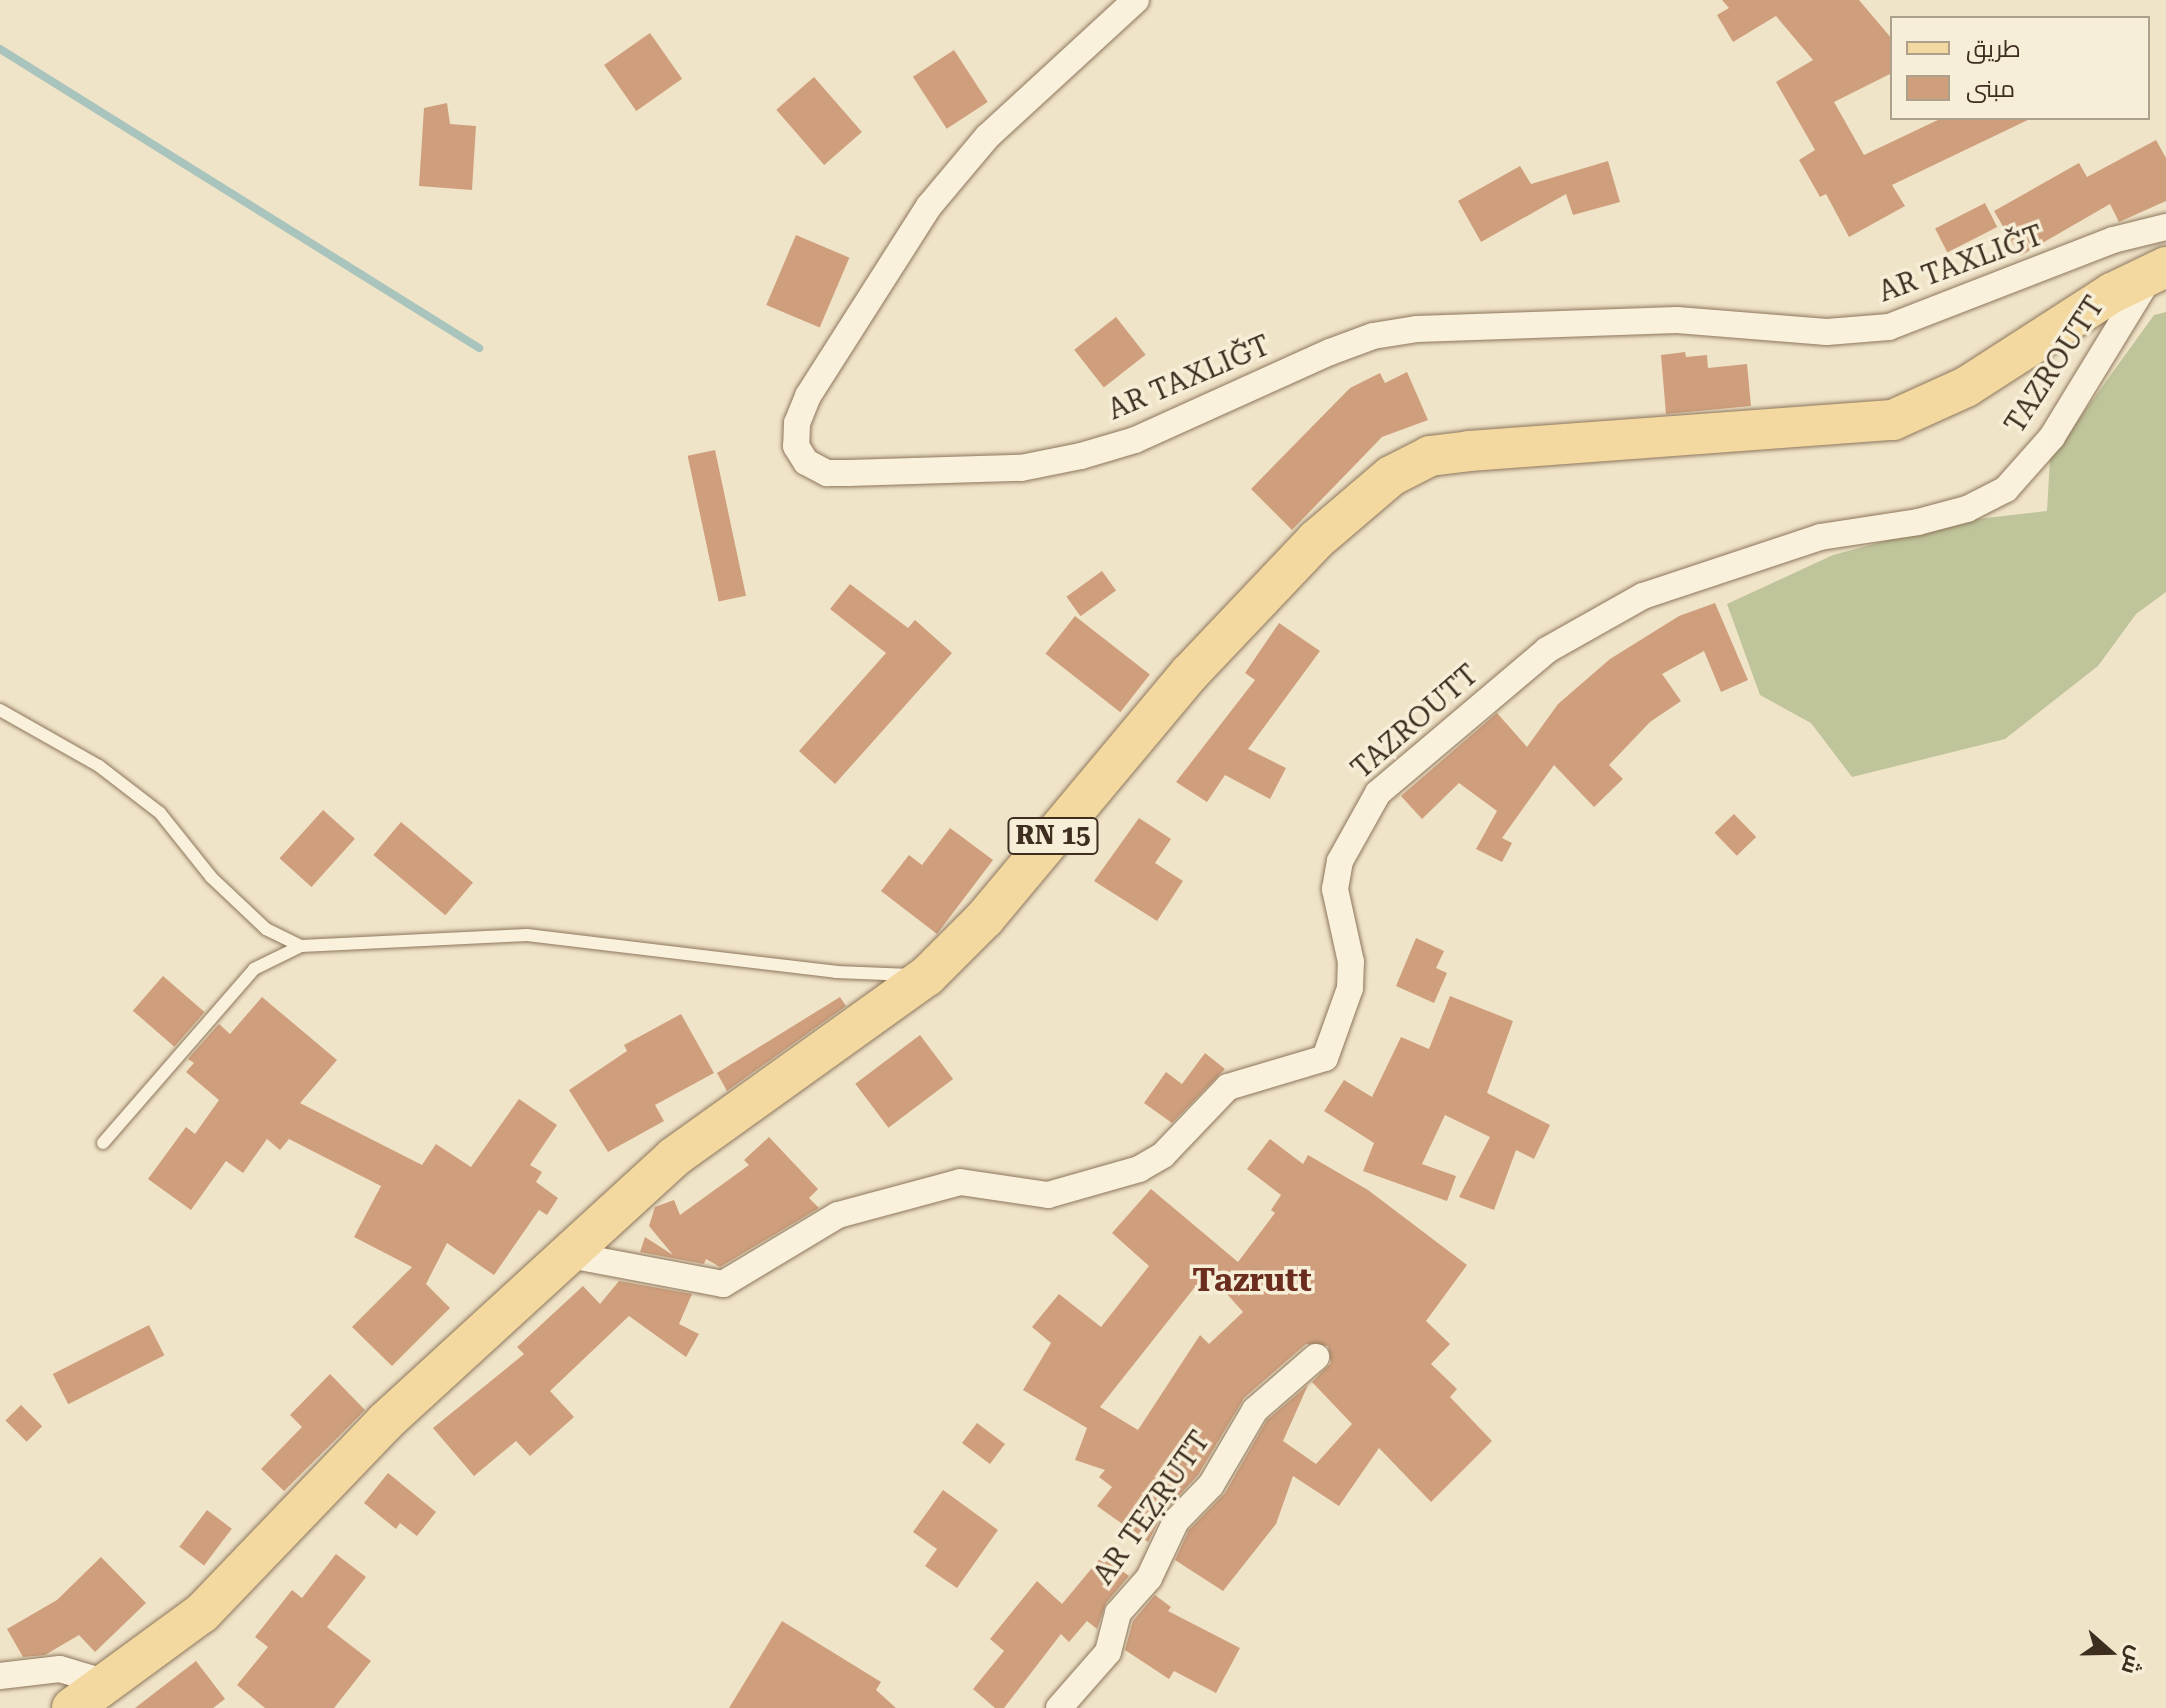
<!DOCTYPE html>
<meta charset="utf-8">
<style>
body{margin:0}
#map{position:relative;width:2166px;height:1708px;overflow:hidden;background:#f0e4c8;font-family:"Roboto Serif",Cairo,serif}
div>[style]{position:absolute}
.cemetery>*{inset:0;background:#bfc49a}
.stream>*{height:8px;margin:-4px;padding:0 4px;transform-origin:4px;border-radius:4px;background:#a9c4bc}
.building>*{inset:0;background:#cf9f7d;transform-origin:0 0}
.roads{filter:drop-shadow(0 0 2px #8d765c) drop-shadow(0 0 2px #8d765c)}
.service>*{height:12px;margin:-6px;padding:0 6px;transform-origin:6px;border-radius:6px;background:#faf1dc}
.minor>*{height:26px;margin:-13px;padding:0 13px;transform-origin:13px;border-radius:13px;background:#faf1dc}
.primary>*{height:40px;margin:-20px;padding:0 20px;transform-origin:20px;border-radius:20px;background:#f3d9a0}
span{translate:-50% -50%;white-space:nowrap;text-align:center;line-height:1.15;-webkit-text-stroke:7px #f7eed8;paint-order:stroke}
.shield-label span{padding:2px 6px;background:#f7eed8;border:2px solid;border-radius:6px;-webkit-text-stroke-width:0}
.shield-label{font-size:26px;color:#3d2e20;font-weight:700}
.street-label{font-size:28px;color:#3d2e20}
.quarter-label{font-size:32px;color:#6b2e1e;font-weight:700}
.legend{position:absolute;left:1890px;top:16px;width:260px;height:104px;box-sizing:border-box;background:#f7eed8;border:2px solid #ada18e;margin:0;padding:10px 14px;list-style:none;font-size:24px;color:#3d2e20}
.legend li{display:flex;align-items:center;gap:16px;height:40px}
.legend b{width:40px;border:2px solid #ada18e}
.north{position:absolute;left:2070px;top:1612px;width:80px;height:80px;-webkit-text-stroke:6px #f7eed8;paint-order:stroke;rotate:110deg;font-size:22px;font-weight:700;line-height:32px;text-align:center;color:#3d2e20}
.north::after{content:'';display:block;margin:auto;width:28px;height:36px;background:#3d2e20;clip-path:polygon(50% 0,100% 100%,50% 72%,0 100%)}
</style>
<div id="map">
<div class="cemetery">
<i style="clip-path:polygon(2166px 312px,2166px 592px,2136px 614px,2098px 666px,2005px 739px,1852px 777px,1811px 723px,1760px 695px,1727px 604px,1833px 555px,1959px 521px,2047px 511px,2050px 459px,2154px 315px)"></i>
</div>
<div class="stream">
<i style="left:0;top:49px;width:565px;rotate:31.97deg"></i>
</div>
<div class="building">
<i style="clip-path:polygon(1722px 0,1859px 0,1892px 39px,1892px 73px,1834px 102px,1864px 155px,1942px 118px,2032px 118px,1892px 185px,1905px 206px,1849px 237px,1826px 194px,1820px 197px,1799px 160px,1815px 150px,1776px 82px,1813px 60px,1776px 16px,1733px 42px,1717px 15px,1729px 8px)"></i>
<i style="left:650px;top:33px;width:56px;height:56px;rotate:55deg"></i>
<i style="left:954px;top:50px;width:62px;height:49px;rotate:57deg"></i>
<i style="left:814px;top:77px;width:73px;height:50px;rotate:49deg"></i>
<i style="clip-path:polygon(447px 103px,450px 124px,476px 126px,472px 190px,419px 186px,424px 108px)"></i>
<i style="clip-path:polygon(2156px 140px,2166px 158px,2166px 201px,2119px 222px,2110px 204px,2020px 256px,1994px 211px,2079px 163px,2087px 177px)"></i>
<i style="clip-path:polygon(1608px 161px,1620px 202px,1573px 215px,1566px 194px,1481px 242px,1458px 201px,1520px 166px,1531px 184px)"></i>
<i style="left:1985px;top:203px;width:27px;height:56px;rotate:63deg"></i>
<i style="left:796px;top:235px;width:58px;height:76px;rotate:23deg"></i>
<i style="left:1116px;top:317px;width:48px;height:53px;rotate:52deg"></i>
<i style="clip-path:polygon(1685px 352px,1686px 357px,1707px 355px,1708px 368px,1747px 364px,1751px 406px,1666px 414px,1661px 355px)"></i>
<i style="clip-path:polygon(1407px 372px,1428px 420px,1382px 437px,1292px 530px,1251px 489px,1350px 388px,1380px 373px,1385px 383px)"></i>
<i style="left:715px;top:450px;width:149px;height:28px;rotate:78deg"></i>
<i style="left:1102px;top:571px;width:24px;height:44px;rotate:54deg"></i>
<i style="clip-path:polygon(850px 584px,908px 628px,915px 620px,952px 653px,835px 784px,799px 751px,886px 653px,830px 609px)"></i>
<i style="clip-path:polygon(1715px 603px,1748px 680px,1721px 692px,1704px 651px,1662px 674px,1681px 701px,1650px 722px,1609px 765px,1623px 779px,1594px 807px,1554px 765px,1502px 838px,1512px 843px,1502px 862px,1476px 849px,1497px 811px,1459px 783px,1422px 819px,1401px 796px,1497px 713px,1527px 747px,1558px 704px,1610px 659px,1679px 616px)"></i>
<i style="left:1075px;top:616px;width:95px;height:48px;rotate:38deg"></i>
<i style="clip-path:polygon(1279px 623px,1320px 651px,1248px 749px,1286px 768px,1270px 799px,1225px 775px,1207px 802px,1176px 782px,1255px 680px,1245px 673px)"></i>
<i style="left:323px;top:810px;width:43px;height:65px;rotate:42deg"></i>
<i style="left:1734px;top:814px;width:32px;height:27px;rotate:46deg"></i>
<i style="clip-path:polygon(1139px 818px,1171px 839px,1155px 863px,1183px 881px,1157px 921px,1094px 881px)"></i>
<i style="left:401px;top:822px;width:94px;height:43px;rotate:40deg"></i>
<i style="clip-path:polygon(950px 828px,993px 860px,937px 934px,881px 891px,909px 855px,922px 865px)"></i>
<i style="clip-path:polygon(1416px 938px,1444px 951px,1436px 968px,1447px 973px,1434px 1003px,1396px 986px)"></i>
<i style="left:163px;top:976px;width:55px;height:46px;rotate:41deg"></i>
<i style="clip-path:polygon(1450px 996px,1513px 1021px,1487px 1093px,1550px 1125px,1534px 1159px,1516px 1150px,1494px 1210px,1459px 1197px,1490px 1137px,1445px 1115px,1422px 1164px,1456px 1176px,1447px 1201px,1363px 1171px,1374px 1143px,1324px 1111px,1344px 1080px,1372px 1097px,1401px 1037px,1429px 1049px)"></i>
<i style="clip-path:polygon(262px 997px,337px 1060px,300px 1103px,422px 1165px,436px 1144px,471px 1167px,519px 1099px,557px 1125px,530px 1165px,542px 1172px,536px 1182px,558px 1198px,547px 1215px,539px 1210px,494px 1275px,447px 1243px,426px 1284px,450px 1308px,392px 1366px,352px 1327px,412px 1267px,354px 1237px,381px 1186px,289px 1139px,280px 1150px,267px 1139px,243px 1173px,226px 1161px,191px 1210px,148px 1179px,186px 1127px,195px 1134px,219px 1100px,186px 1072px,194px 1063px,188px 1059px,219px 1024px,230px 1034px)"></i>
<i style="clip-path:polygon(840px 997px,846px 1006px,727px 1091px,717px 1073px)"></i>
<i style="clip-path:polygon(681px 1014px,714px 1073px,655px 1105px,664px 1121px,608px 1152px,569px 1090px,627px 1051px,624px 1045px)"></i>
<i style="left:920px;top:1035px;width:55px;height:81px;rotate:53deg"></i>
<i style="clip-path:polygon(1205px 1053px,1225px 1069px,1172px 1123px,1144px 1103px,1166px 1072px,1182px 1084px)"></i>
<i style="clip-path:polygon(769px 1137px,818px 1189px,809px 1198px,819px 1208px,720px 1267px,706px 1259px,704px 1264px,640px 1252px,645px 1237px,673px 1255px,649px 1226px,655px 1207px,674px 1200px,680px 1215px,749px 1165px,744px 1160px)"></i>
<i style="clip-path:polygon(evenodd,1270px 1139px,1303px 1164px,1308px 1155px,1368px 1190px,1467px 1265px,1426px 1321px,1450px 1344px,1431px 1364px,1457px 1389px,1450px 1397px,1492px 1441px,1431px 1502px,1379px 1448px,1339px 1506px,1293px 1476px,1276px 1524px,1223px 1591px,1175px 1560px,1189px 1530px,1225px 1493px,1267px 1420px,1308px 1385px,1283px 1441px,1316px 1464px,1352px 1424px,1312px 1382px,1331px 1363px,1328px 1346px,1306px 1344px,1244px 1398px,1198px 1475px,1162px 1514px,1148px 1542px,1097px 1506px,1112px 1487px,1099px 1477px,1105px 1470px,1075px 1460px,1087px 1428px,1023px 1390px,1051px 1343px,1032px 1327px,1059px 1294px,1101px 1327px,1149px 1266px,1112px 1233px,1151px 1189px,1238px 1262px,1275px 1213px,1271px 1210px,1281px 1195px,1247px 1169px,1270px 1139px,1210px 1268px,1233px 1285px,1227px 1294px,1243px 1312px,1209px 1344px,1200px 1335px,1138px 1430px,1100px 1407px,1210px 1268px)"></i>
<i style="clip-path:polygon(619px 1281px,692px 1294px,679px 1324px,699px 1334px,686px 1357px,629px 1316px,550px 1391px,574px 1417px,530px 1456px,516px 1441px,474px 1476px,433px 1428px,524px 1354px,517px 1347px,583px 1286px,600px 1304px)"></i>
<i style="left:149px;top:1325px;width:34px;height:108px;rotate:63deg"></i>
<i style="clip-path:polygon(330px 1374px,365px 1410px,284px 1491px,261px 1469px,302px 1427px,290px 1415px)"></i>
<i style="left:21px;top:1405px;width:30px;height:22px;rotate:45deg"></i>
<i style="left:977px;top:1423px;width:35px;height:25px;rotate:37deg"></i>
<i style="clip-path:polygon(388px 1473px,436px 1512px,417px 1536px,400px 1523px,396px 1529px,364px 1503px)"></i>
<i style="clip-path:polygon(943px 1490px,998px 1530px,957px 1588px,925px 1566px,937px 1549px,913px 1532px)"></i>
<i style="left:207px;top:1510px;width:31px;height:46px;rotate:37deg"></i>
<i style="clip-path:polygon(336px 1554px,366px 1577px,327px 1627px,371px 1661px,334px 1708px,265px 1708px,237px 1685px,268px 1647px,255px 1637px,292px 1590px,302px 1598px)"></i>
<i style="clip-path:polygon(1102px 1556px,1129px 1576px,1106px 1603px,1097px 1629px,1087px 1621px,1069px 1642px,1061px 1634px,1004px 1708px,995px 1708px,973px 1689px,1004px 1651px,990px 1639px,1037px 1581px,1062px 1604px)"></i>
<i style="clip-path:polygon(101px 1557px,146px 1603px,95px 1652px,79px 1635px,45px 1655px,23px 1657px,7px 1629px,57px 1600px)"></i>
<i style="clip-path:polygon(1155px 1595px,1171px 1607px,1168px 1611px,1240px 1648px,1216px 1693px,1174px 1671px,1169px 1679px,1125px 1650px,1133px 1621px)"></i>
<i style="clip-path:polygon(782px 1621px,881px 1682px,876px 1690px,896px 1708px,729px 1708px)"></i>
<i style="clip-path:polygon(196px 1661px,225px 1699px,213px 1708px,135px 1708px)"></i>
</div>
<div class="roads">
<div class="service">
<i style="left:0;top:710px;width:114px;rotate:29.5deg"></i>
<i style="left:99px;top:766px;width:77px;rotate:37.6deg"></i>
<i style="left:160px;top:813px;width:82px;rotate:51.4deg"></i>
<i style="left:211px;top:877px;width:76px;rotate:43.4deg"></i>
<i style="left:266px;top:929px;width:39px;rotate:26deg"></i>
<i style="left:103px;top:1143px;width:230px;rotate:-49deg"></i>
<i style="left:254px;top:969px;width:52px;rotate:-26.1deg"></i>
<i style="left:301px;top:946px;width:226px;rotate:-2.8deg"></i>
<i style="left:527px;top:935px;width:311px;rotate:6.8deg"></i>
<i style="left:836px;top:972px;width:75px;rotate:2.3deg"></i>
</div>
<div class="minor">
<i style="left:1136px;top:0;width:202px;rotate:137.4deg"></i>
<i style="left:987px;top:137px;width:90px;rotate:130deg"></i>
<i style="left:929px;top:206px;width:225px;rotate:122.5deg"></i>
<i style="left:808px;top:396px;width:29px;rotate:112deg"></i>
<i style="left:797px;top:423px;width:23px;rotate:92deg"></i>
<i style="left:796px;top:446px;width:19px;rotate:58deg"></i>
<i style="left:806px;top:462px;width:24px;rotate:28deg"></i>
<i style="left:827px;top:473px;width:21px"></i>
<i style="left:848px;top:473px;width:173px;rotate:-1.7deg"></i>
<i style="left:1021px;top:468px;width:61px;rotate:-11.3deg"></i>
<i style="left:1081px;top:456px;width:56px;rotate:-16.5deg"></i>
<i style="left:1135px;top:440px;width:214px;rotate:-24.3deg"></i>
<i style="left:1330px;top:352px;width:46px;rotate:-20.4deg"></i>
<i style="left:1373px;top:336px;width:45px;rotate:-9deg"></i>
<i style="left:1417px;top:329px;width:260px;rotate:-2deg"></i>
<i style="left:1677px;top:320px;width:150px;rotate:4.6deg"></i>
<i style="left:1827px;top:332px;width:62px;rotate:-4.6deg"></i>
<i style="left:1889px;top:327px;width:240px;rotate:-21.2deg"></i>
<i style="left:2113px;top:240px;width:55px;rotate:-13.8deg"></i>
<i style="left:564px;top:1254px;width:162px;rotate:10.7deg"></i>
<i style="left:723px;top:1284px;width:134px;rotate:-31deg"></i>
<i style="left:838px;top:1215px;width:126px;rotate:-15.1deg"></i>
<i style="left:960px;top:1182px;width:89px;rotate:8.4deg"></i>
<i style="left:1048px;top:1195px;width:95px;rotate:-15.9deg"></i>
<i style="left:1139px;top:1169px;width:28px;rotate:-30deg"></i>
<i style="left:1163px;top:1155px;width:94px;rotate:-46.3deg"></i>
<i style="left:1228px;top:1087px;width:101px;rotate:-16.6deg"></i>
<i style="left:1325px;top:1058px;width:74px;rotate:-70.3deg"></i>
<i style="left:1350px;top:988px;width:26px;rotate:-88deg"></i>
<i style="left:1351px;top:962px;width:75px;rotate:-102.4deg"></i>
<i style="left:1335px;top:889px;width:28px;rotate:-80deg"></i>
<i style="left:1340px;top:861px;width:78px;rotate:-60.8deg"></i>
<i style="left:1378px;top:793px;width:221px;rotate:-40.2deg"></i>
<i style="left:1547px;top:650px;width:110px;rotate:-29.4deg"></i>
<i style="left:1643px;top:596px;width:187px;rotate:-18.4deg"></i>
<i style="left:1820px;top:537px;width:99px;rotate:-8.7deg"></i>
<i style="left:1918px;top:522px;width:51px;rotate:-14.9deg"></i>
<i style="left:1967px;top:509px;width:44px;rotate:-27.1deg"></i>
<i style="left:2006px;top:489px;width:69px;rotate:-48.5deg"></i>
<i style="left:2052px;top:437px;width:190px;rotate:-58.6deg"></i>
<i style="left:0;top:1676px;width:60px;rotate:-6.7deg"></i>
<i style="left:60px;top:1669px;width:45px;rotate:16.8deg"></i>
<i style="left:1059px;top:1708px;width:74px;rotate:-48.8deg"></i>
<i style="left:1108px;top:1652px;width:40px;rotate:-75.6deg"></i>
<i style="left:1118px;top:1613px;width:47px;rotate:-48.5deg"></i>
<i style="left:1149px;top:1578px;width:63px;rotate:-64.7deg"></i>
<i style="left:1176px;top:1521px;width:50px;rotate:-45.8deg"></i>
<i style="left:1211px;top:1485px;width:87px;rotate:-59.6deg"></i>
<i style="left:1255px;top:1410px;width:81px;rotate:-41deg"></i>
</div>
<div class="primary">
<i style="left:72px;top:1708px;width:161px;rotate:-36.2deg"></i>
<i style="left:202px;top:1613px;width:265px;rotate:-46.2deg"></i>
<i style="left:385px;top:1422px;width:392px;rotate:-42.5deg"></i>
<i style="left:674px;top:1157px;width:311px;rotate:-35.6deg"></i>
<i style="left:927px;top:976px;width:82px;rotate:-45deg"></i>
<i style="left:985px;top:918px;width:319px;rotate:-50.1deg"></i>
<i style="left:1190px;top:673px;width:183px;rotate:-46.5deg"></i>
<i style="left:1316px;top:540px;width:99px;rotate:-40.5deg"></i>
<i style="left:1391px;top:476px;width:44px;rotate:-27.1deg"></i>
<i style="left:1430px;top:456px;width:39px;rotate:-7deg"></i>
<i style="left:1469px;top:451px;width:425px;rotate:-4.2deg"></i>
<i style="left:1893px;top:420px;width:80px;rotate:-24.3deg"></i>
<i style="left:1966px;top:387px;width:174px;rotate:-32.8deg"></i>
<i style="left:2112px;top:293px;width:60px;rotate:-25.7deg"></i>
</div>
</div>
<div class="shield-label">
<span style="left:1053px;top:836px">RN 15</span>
</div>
<div class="street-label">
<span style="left:1961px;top:264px;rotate:-20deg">AR TAXLIǦT</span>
<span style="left:2055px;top:365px;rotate:-57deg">TAZROUTT</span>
<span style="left:1189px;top:378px;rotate:-23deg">AR TAXLIǦT</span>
<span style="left:1415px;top:722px;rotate:-41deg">TAZROUTT</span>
<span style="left:1152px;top:1508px;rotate:-55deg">AR TEẒṚUTT</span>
</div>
<div class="quarter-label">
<span style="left:1252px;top:1280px">Tazrutt</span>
</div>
<ul class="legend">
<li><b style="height:10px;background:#f3d9a0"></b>طريق</li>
<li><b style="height:22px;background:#cf9f7d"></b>مبنى</li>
</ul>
<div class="north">ش</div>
</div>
